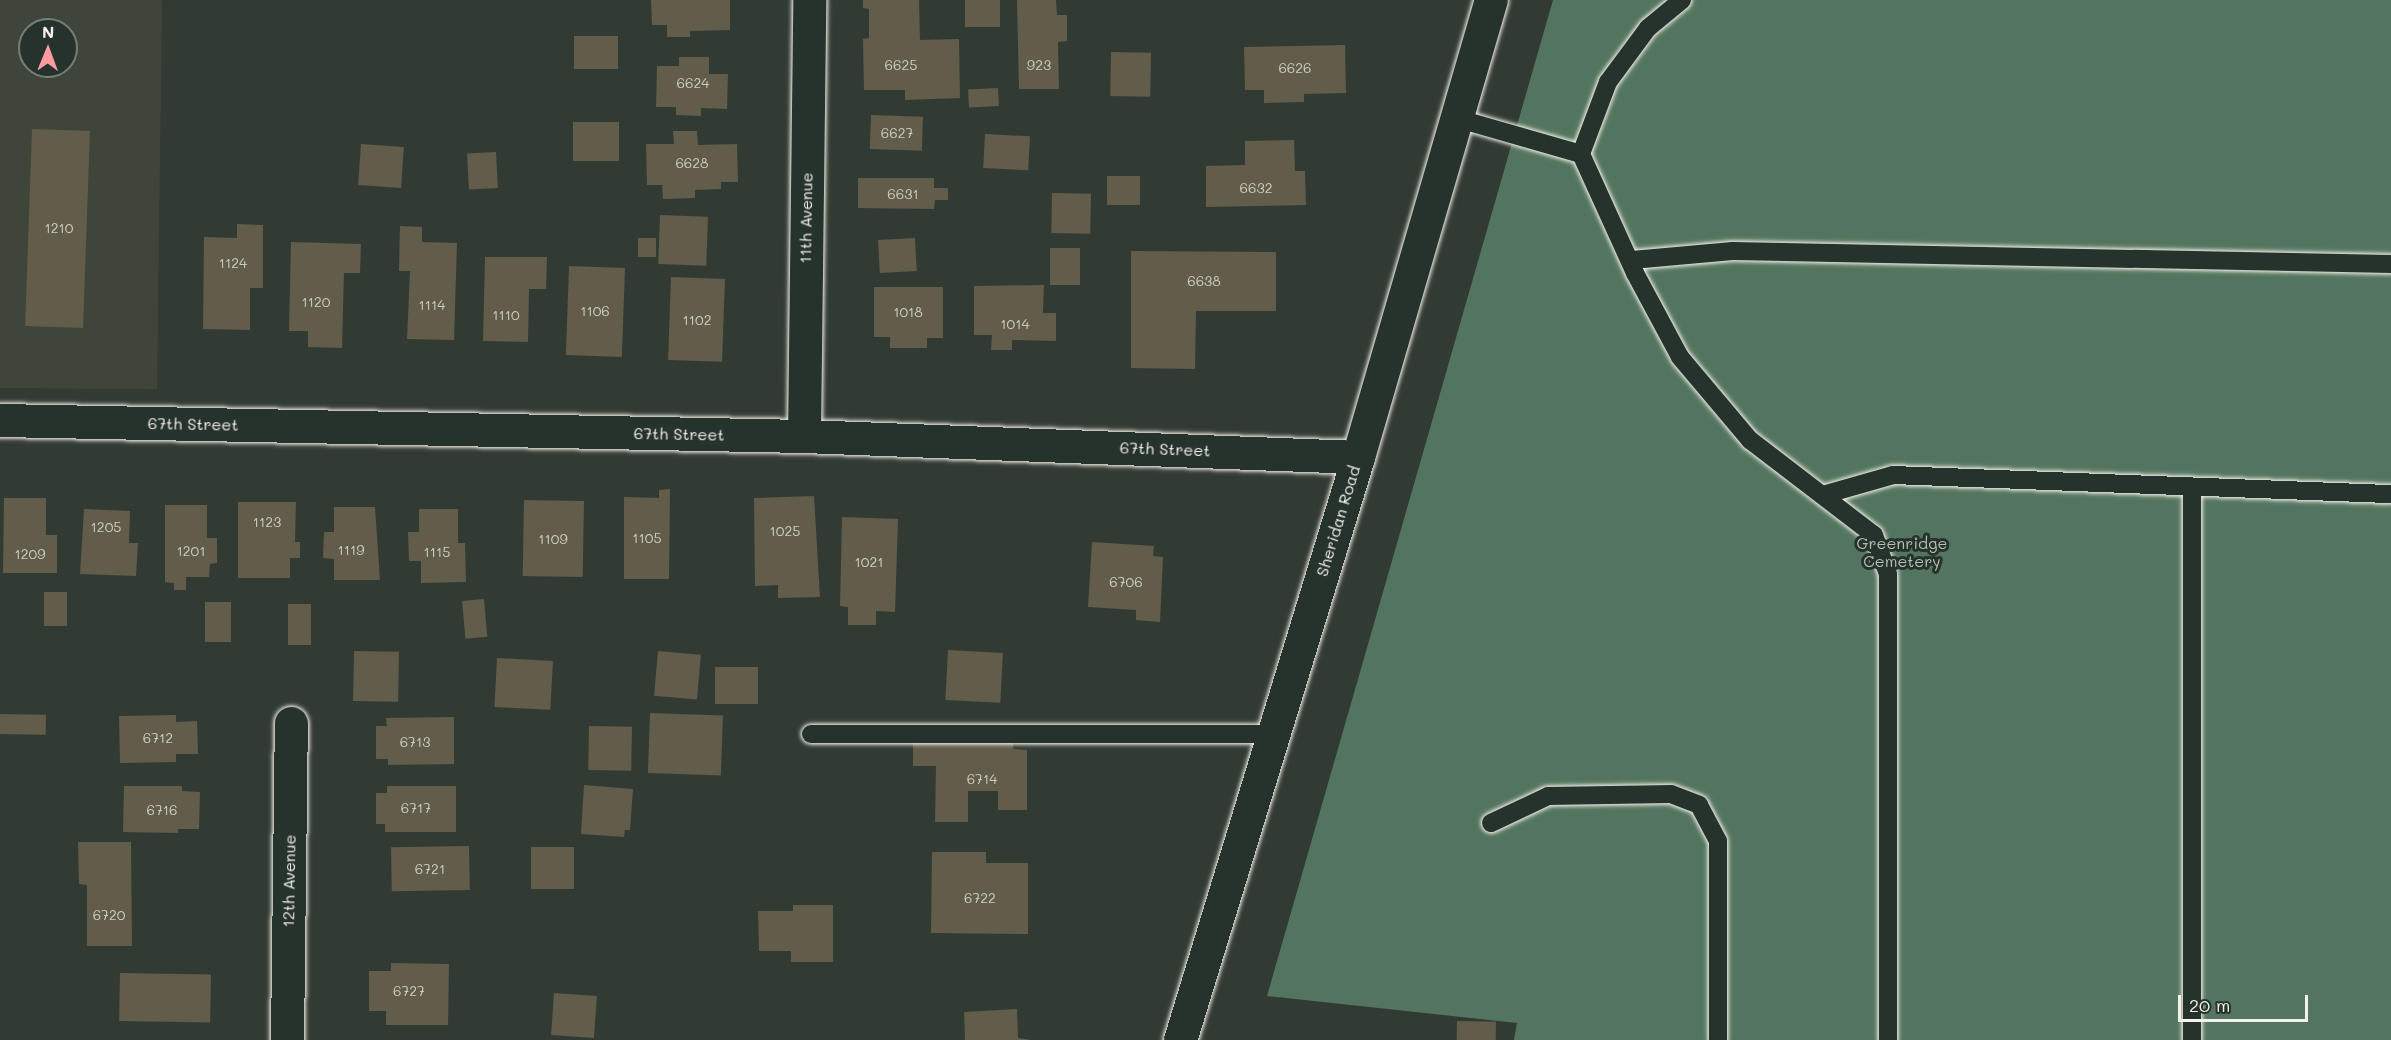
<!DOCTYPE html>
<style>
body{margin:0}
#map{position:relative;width:2391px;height:1040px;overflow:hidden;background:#323b33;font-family:Mali,sans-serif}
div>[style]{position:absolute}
.built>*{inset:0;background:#40453a}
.green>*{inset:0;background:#53755f}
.building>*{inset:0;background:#625c4b;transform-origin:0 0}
.roads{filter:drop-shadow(0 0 2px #f4f1e8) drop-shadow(0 0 2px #f4f1e8)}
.service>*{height:18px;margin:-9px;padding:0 9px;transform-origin:9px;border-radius:9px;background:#26332d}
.minor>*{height:33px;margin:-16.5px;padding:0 16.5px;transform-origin:16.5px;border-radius:16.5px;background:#26332d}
.primary>*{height:33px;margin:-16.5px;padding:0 16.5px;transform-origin:16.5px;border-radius:16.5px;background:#26332d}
span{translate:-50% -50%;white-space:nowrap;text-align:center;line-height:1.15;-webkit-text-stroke:6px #26332d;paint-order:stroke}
.number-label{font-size:14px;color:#d0ccc1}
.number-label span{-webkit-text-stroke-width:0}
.street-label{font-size:16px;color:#f4f1e8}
.park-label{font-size:16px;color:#b4bfb1}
.north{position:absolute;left:18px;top:18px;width:60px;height:60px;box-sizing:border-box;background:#26332d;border:2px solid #787f78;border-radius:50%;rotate:1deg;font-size:16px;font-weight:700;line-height:24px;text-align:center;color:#f4f1e8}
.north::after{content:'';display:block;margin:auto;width:21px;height:27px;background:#ff9aa2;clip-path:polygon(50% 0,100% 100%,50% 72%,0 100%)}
.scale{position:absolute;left:2178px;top:995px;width:130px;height:27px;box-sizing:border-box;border:3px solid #f4f1e8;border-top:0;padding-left:8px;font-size:18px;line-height:21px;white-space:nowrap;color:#f4f1e8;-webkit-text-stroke:4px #26332d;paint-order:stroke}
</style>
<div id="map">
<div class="built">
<i style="clip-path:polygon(evenodd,0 0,162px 0,157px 389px,0 388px,0 0,30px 30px,66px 30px,66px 66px,30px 66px,30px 30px)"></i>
</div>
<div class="green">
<i style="clip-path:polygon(1553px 0,2391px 0,2391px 1040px,1514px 1040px,1517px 1023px,1267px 996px)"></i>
</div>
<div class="building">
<i style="clip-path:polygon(651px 0,730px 0,730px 30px,690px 31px,690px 37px,667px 37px,667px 25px,652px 25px)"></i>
<i style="clip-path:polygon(863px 0,919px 0,920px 40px,959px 39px,960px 98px,905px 100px,905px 90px,864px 90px,863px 39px,869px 38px,869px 9px,863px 8px)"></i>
<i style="left:965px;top:0;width:35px;height:27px"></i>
<i style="clip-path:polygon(1017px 0,1056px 0,1057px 15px,1067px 15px,1067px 41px,1058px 42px,1059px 89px,1019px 89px)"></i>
<i style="left:618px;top:36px;width:33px;height:44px;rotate:90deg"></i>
<i style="clip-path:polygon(1345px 45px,1346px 93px,1304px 94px,1304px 102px,1264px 103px,1264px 90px,1245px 90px,1244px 47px)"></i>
<i style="left:1111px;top:52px;width:40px;height:44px;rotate:1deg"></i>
<i style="clip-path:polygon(679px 57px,709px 57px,709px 74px,728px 74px,727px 109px,701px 108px,701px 116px,676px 115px,676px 107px,656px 107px,657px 66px,679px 66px)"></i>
<i style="left:998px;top:88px;width:18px;height:30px;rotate:87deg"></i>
<i style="left:871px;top:115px;width:52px;height:34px;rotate:2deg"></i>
<i style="left:573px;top:122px;width:46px;height:39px"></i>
<i style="left:32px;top:129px;width:58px;height:197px;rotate:2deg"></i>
<i style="clip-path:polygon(673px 131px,697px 131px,698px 145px,737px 144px,738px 182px,721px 182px,721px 189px,695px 190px,695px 198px,663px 199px,662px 185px,647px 185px,646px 144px,674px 144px)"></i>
<i style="left:985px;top:134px;width:45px;height:34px;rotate:3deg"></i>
<i style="clip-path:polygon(1294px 140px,1295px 171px,1305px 171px,1306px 205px,1206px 207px,1206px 166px,1245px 165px,1245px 141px)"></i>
<i style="left:361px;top:144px;width:43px;height:41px;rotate:4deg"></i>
<i style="left:496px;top:152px;width:36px;height:29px;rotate:87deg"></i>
<i style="left:1107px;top:176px;width:33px;height:29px"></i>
<i style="clip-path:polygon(858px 178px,934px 178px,934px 188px,948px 188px,948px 200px,935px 200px,934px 209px,858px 208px)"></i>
<i style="left:1052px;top:193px;width:39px;height:40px;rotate:1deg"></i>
<i style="left:660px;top:215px;width:48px;height:49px;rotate:2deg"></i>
<i style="clip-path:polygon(237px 224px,263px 225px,263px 288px,250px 288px,250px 330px,203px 329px,204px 237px,237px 238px)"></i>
<i style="clip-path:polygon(400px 226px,422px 227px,422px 242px,457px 243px,454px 340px,407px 339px,410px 271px,399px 271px)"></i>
<i style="left:638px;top:238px;width:18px;height:19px"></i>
<i style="left:915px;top:238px;width:33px;height:37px;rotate:87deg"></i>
<i style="clip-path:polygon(291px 242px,361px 244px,360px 273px,344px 273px,342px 348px,308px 347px,308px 331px,289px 331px)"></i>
<i style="left:1080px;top:248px;width:37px;height:30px;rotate:90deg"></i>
<i style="clip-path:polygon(1131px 251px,1276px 252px,1276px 311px,1196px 311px,1195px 369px,1131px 368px)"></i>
<i style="clip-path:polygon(485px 257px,547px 257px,546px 289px,529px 289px,528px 342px,483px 341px)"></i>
<i style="left:569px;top:266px;width:56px;height:89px;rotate:2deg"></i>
<i style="left:671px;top:277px;width:54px;height:83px;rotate:2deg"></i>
<i style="clip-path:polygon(1044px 285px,1043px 313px,1056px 313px,1056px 341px,1012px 340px,1012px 350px,991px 350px,992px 335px,974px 335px,974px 286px)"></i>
<i style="clip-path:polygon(874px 287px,943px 287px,943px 338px,927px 338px,927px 348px,890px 348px,890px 337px,874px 337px)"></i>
<i style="clip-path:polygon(670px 489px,669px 579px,624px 579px,624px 497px,659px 498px,659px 490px)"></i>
<i style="clip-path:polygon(814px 496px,820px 597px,778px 598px,778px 585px,755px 586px,754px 498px)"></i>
<i style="clip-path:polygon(4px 498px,46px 498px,46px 535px,57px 535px,57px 573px,3px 573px)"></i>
<i style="left:524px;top:500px;width:60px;height:76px;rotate:1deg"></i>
<i style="clip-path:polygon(238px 502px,296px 502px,295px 542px,300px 542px,300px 558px,290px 558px,290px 578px,238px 578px)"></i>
<i style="clip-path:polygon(165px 505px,207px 505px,207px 538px,217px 538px,217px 563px,210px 564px,209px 577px,186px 577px,186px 590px,174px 590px,174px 583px,165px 582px)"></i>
<i style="clip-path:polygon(334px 507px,375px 507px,380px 580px,334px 580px,334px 559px,323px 558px,324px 532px,334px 532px)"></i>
<i style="clip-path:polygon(84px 509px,130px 511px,129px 543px,138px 543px,136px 576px,80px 574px)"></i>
<i style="clip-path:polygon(419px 509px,458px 509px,458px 543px,465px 543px,466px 582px,421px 583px,421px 561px,409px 561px,408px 532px,419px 532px)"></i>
<i style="clip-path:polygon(842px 517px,898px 519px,895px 612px,876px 611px,876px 625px,848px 625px,848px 607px,840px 606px)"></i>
<i style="clip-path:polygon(1092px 542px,1154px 546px,1153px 556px,1163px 557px,1160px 622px,1136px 620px,1136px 610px,1088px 607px)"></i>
<i style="left:67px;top:592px;width:34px;height:23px;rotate:90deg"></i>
<i style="left:484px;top:599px;width:38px;height:22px;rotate:85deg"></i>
<i style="left:205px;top:602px;width:26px;height:40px"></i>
<i style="left:288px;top:604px;width:23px;height:41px"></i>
<i style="left:948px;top:650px;width:55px;height:50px;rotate:3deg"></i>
<i style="left:354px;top:651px;width:45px;height:50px;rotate:1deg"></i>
<i style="left:658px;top:651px;width:43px;height:45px;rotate:5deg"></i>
<i style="left:497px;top:658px;width:56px;height:49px;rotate:3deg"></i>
<i style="left:715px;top:667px;width:43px;height:37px"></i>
<i style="left:650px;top:713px;width:73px;height:60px;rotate:2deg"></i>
<i style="left:0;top:714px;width:46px;height:20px;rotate:1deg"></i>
<i style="clip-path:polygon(176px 715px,176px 722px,197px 721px,198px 754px,176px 754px,176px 762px,120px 763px,119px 716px)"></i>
<i style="clip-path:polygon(454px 717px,454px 764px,388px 765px,388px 759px,376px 759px,376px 726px,387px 726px,386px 718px)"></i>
<i style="left:589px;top:726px;width:43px;height:44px;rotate:1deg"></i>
<i style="clip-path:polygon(913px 735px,1014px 736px,1013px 749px,1027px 750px,1027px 810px,998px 810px,998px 791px,968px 791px,968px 822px,935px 822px,936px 766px,913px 766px)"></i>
<i style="clip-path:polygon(584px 785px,633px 789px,630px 830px,625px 830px,624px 837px,581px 834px)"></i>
<i style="clip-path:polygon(124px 786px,182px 786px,182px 791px,200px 792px,199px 829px,178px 829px,178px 833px,123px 832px)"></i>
<i style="clip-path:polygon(387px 786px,456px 786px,456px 832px,385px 832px,385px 824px,376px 824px,376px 793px,387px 793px)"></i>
<i style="clip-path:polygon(78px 842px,131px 842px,132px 946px,87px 946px,87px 885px,79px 884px)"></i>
<i style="left:469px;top:846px;width:44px;height:78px;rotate:89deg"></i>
<i style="left:531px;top:847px;width:43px;height:42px"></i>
<i style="clip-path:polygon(932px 852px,986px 852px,986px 863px,1028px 863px,1028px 934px,931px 933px)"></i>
<i style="clip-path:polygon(793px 905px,833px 905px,833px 962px,791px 962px,791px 951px,759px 951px,758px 911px,793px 911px)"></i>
<i style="clip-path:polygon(391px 963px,449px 964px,448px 1025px,386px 1025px,386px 1011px,369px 1011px,369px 971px,391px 971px)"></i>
<i style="left:120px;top:973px;width:91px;height:48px;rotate:1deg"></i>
<i style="left:554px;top:993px;width:43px;height:42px;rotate:4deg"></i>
<i style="clip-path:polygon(1017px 1009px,1018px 1038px,1031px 1040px,965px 1040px,964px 1012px)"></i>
<i style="left:1457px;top:1021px;width:39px;height:19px;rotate:1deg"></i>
</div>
<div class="roads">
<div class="service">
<i style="left:1682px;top:0;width:44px;rotate:140.5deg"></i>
<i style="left:1648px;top:28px;width:67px;rotate:126.5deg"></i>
<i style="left:1608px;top:82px;width:77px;rotate:110.6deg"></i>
<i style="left:1581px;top:154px;width:131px;rotate:65.6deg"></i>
<i style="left:1635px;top:273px;width:95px;rotate:61.8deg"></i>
<i style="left:1680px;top:357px;width:109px;rotate:49.9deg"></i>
<i style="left:1750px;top:440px;width:156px;rotate:37.5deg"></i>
<i style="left:1874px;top:535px;width:41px;rotate:70.3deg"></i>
<i style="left:1888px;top:574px;width:466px;rotate:90deg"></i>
<i style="left:1459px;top:119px;width:127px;rotate:16deg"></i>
<i style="left:1632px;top:260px;width:101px;rotate:-5.1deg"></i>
<i style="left:1733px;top:251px;width:658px;rotate:1.13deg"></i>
<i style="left:1823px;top:495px;width:73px;rotate:-15.9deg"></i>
<i style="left:1893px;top:475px;width:498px;rotate:2.2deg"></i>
<i style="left:811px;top:734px;width:462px"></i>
<i style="left:1491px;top:823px;width:63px;rotate:-25.3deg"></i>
<i style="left:1548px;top:796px;width:123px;rotate:-0.9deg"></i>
<i style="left:1671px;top:794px;width:30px;rotate:21deg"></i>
<i style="left:1699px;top:805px;width:41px;rotate:62.2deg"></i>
<i style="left:1718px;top:841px;width:199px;rotate:90deg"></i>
<i style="left:2192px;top:1040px;width:552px;rotate:-90deg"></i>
</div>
<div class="minor">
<i style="left:0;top:420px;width:804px;rotate:1.14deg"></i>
<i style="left:804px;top:436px;width:554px;rotate:2.17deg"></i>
<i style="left:804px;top:436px;width:436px;rotate:-89.3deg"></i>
<i style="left:287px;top:1040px;width:317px;rotate:-89.3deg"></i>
</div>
<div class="primary">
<i style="left:1180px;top:1040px;width:610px;rotate:-73.02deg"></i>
<i style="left:1358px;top:457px;width:476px;rotate:-73.8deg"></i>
</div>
</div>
<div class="number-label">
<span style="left:901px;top:65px">6625</span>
<span style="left:1039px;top:65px">923</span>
<span style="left:1295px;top:68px">6626</span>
<span style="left:693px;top:83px">6624</span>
<span style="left:897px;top:133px">6627</span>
<span style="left:692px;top:163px">6628</span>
<span style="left:1256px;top:188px">6632</span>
<span style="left:903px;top:194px">6631</span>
<span style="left:59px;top:228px">1210</span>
<span style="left:233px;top:263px">1124</span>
<span style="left:1204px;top:281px">6638</span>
<span style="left:316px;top:302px">1120</span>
<span style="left:432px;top:305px">1114</span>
<span style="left:595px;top:311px">1106</span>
<span style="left:908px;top:312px">1018</span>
<span style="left:506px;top:315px">1110</span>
<span style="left:697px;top:320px">1102</span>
<span style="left:1015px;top:324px">1014</span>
<span style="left:267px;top:522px">1123</span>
<span style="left:106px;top:527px">1205</span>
<span style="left:785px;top:531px">1025</span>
<span style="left:647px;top:538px">1105</span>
<span style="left:553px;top:539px">1109</span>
<span style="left:351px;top:550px">1119</span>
<span style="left:191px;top:551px">1201</span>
<span style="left:437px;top:552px">1115</span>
<span style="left:30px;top:554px">1209</span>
<span style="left:869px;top:562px">1021</span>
<span style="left:1126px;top:582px">6706</span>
<span style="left:158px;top:738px">6712</span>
<span style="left:415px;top:742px">6713</span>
<span style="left:982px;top:779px">6714</span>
<span style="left:416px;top:808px">6717</span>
<span style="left:162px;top:810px">6716</span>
<span style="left:430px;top:869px">6721</span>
<span style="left:980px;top:898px">6722</span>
<span style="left:109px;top:915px">6720</span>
<span style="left:409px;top:991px">6727</span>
</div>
<div class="street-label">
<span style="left:806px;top:218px;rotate:-89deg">11th Avenue</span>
<span style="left:193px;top:424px;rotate:1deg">67th Street</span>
<span style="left:679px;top:434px;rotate:1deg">67th Street</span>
<span style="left:1165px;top:449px;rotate:2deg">67th Street</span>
<span style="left:1338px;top:521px;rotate:-73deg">Sheridan Road</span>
<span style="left:289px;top:881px;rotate:-89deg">12th Avenue</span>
</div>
<div class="park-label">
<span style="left:1902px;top:552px">Greenridge<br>Cemetery</span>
</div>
<div class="north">N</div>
<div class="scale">20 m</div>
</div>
